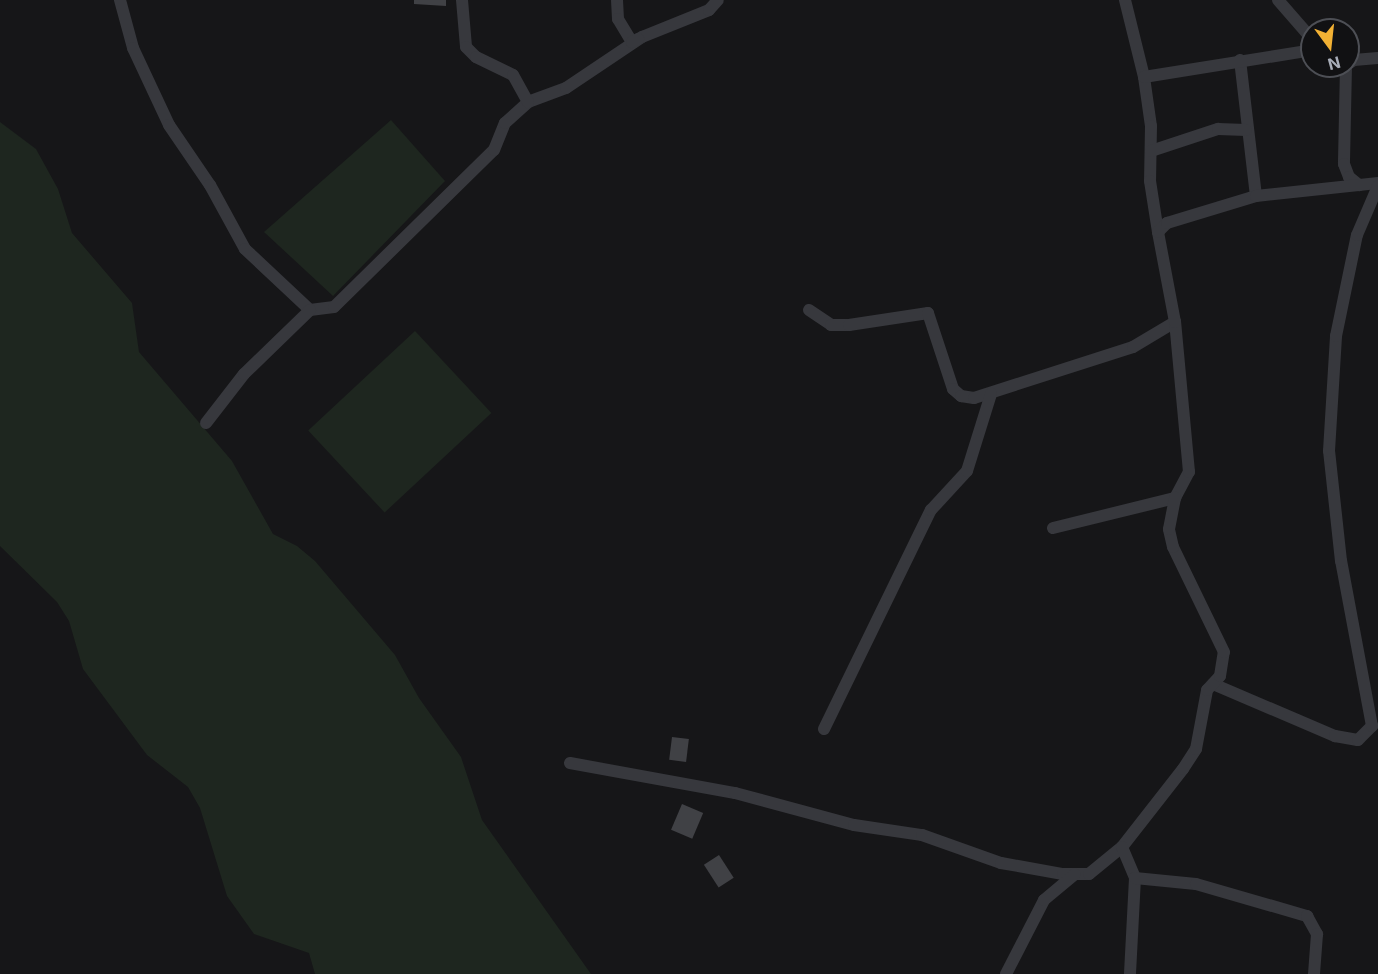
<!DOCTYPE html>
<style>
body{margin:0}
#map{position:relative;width:1378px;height:974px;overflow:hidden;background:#161618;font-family:Inter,sans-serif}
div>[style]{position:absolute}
.green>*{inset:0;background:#1e261f;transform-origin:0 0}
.building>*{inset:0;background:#404145;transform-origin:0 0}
.minor>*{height:12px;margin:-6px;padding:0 6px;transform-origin:6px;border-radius:6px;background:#37383d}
span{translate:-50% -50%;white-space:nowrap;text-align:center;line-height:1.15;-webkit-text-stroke:4.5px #111113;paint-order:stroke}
.north{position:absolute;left:1300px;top:18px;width:60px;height:60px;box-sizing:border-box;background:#111113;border:2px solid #4d4f55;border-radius:50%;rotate:165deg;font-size:16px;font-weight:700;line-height:24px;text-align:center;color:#a8adb8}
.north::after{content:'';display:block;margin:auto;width:21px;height:27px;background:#f2b134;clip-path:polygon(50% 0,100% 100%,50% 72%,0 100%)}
</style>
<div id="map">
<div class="green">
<i style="clip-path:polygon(391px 120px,445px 181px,333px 296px,264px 232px)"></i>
<i style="clip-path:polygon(0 122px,36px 149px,58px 189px,72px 233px,132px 303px,139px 352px,232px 461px,273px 534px,297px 546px,315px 561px,395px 655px,419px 698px,461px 757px,482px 820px,591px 974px,315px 974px,309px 953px,254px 934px,227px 896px,200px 808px,188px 787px,147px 755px,83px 669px,69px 621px,57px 602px,0 546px)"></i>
<i style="left:415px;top:331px;width:112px;height:146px;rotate:47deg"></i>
</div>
<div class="building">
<i style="clip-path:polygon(414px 0,446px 0,446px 6px,414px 4px)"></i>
<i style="left:672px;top:737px;width:17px;height:23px;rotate:7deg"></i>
<i style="left:682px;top:804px;width:23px;height:28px;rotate:23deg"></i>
<i style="left:719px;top:855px;width:27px;height:18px;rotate:57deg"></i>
</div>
<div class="minor">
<i style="left:120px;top:0;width:50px;rotate:74.8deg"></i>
<i style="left:133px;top:48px;width:85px;rotate:64.9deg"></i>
<i style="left:169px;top:125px;width:73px;rotate:55.7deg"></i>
<i style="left:210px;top:185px;width:73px;rotate:61.3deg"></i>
<i style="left:245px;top:249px;width:89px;rotate:43.2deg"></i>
<i style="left:310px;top:310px;width:24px;rotate:-7deg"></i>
<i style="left:334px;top:307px;width:224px;rotate:-44.5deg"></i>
<i style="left:494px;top:150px;width:29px;rotate:-68deg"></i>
<i style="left:505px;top:123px;width:31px;rotate:-42deg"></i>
<i style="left:528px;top:102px;width:40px;rotate:-20.2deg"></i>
<i style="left:566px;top:88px;width:92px;rotate:-33.9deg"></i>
<i style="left:642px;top:37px;width:72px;rotate:-21.9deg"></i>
<i style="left:709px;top:10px;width:13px;rotate:-48deg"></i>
<i style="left:462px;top:0;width:47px;rotate:85.1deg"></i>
<i style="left:466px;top:47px;width:14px;rotate:45deg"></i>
<i style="left:476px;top:57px;width:41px;rotate:25.9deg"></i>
<i style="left:513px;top:75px;width:31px;rotate:61deg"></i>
<i style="left:617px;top:0;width:19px;rotate:87deg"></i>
<i style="left:618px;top:19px;width:27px;rotate:59deg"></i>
<i style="left:632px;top:42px;width:7px;rotate:-27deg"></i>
<i style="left:1125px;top:0;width:79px;rotate:76.1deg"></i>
<i style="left:1144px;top:77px;width:49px;rotate:81.9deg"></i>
<i style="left:1151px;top:126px;width:55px;rotate:91deg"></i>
<i style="left:1150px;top:181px;width:52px;rotate:81.1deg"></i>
<i style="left:1278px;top:0;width:52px;rotate:48.9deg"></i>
<i style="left:1240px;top:60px;width:137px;rotate:83.3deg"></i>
<i style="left:1348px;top:64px;width:7px;rotate:-34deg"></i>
<i style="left:1354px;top:60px;width:24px;rotate:-5deg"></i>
<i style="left:1346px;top:66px;width:98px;rotate:91.2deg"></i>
<i style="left:1344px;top:164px;width:14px;rotate:69deg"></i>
<i style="left:1349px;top:177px;width:13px;rotate:39deg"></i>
<i style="left:1144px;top:77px;width:170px;rotate:-9.1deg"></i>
<i style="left:1151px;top:151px;width:71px;rotate:-18.2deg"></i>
<i style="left:1218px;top:129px;width:28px;rotate:2deg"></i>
<i style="left:809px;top:310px;width:27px;rotate:34deg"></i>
<i style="left:831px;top:325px;width:18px"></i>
<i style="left:849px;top:325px;width:80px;rotate:-8.6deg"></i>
<i style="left:928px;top:313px;width:80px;rotate:71.8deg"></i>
<i style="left:953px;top:389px;width:11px;rotate:41deg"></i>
<i style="left:961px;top:396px;width:13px;rotate:9deg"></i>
<i style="left:974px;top:398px;width:167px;rotate:-17.8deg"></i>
<i style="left:1133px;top:347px;width:49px;rotate:-30.8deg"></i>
<i style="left:206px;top:423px;width:62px;rotate:-52.2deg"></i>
<i style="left:244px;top:374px;width:92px;rotate:-44.1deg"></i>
<i style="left:1053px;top:528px;width:126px;rotate:-13.8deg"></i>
<i style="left:1175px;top:498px;width:30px;rotate:-62deg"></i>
<i style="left:1189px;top:472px;width:151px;rotate:-95.3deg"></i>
<i style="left:1175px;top:322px;width:92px;rotate:-100.7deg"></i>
<i style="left:1158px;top:232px;width:13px;rotate:-45deg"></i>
<i style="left:1167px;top:223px;width:93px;rotate:-16.9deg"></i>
<i style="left:1256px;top:196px;width:123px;rotate:-6.1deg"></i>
<i style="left:1213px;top:684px;width:133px;rotate:23.1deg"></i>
<i style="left:1335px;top:736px;width:23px;rotate:10deg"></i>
<i style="left:1358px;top:740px;width:20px;rotate:-45deg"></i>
<i style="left:1372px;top:726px;width:168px;rotate:-100.6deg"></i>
<i style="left:1341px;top:561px;width:111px;rotate:-96.2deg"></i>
<i style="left:1329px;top:451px;width:115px;rotate:-86.5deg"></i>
<i style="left:1336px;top:336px;width:103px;rotate:-78.3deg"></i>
<i style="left:1357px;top:235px;width:53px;rotate:-66.8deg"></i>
<i style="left:824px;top:729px;width:244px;rotate:-64deg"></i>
<i style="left:931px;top:510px;width:53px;rotate:-47.3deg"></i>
<i style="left:967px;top:471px;width:81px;rotate:-72.7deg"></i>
<i style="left:570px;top:763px;width:168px;rotate:10.3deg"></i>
<i style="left:735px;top:793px;width:123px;rotate:15.1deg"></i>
<i style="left:854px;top:825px;width:69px;rotate:8.4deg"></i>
<i style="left:922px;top:835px;width:84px;rotate:19.5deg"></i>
<i style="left:1001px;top:863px;width:63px;rotate:10.1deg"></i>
<i style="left:1063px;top:874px;width:26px"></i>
<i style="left:1089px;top:874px;width:43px;rotate:-39.3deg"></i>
<i style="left:1122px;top:847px;width:99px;rotate:-52deg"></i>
<i style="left:1183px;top:769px;width:24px;rotate:-57deg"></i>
<i style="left:1196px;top:749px;width:60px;rotate:-79.4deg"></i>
<i style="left:1207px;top:690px;width:19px;rotate:-47deg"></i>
<i style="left:1220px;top:676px;width:24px;rotate:-81deg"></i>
<i style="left:1224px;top:652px;width:117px;rotate:-115.9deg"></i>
<i style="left:1173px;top:547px;width:18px;rotate:-103deg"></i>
<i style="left:1169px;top:529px;width:32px;rotate:-79deg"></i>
<i style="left:1122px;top:847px;width:34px;rotate:67deg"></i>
<i style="left:1135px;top:878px;width:96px;rotate:93deg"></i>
<i style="left:1135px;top:878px;width:61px;rotate:5.6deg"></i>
<i style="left:1196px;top:884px;width:116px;rotate:16.1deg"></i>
<i style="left:1307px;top:916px;width:21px;rotate:61deg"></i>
<i style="left:1317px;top:934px;width:40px;rotate:94.3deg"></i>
<i style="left:1006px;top:974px;width:83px;rotate:-62.8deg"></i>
<i style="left:1044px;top:900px;width:40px;rotate:-40deg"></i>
</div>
<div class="north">N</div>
</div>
